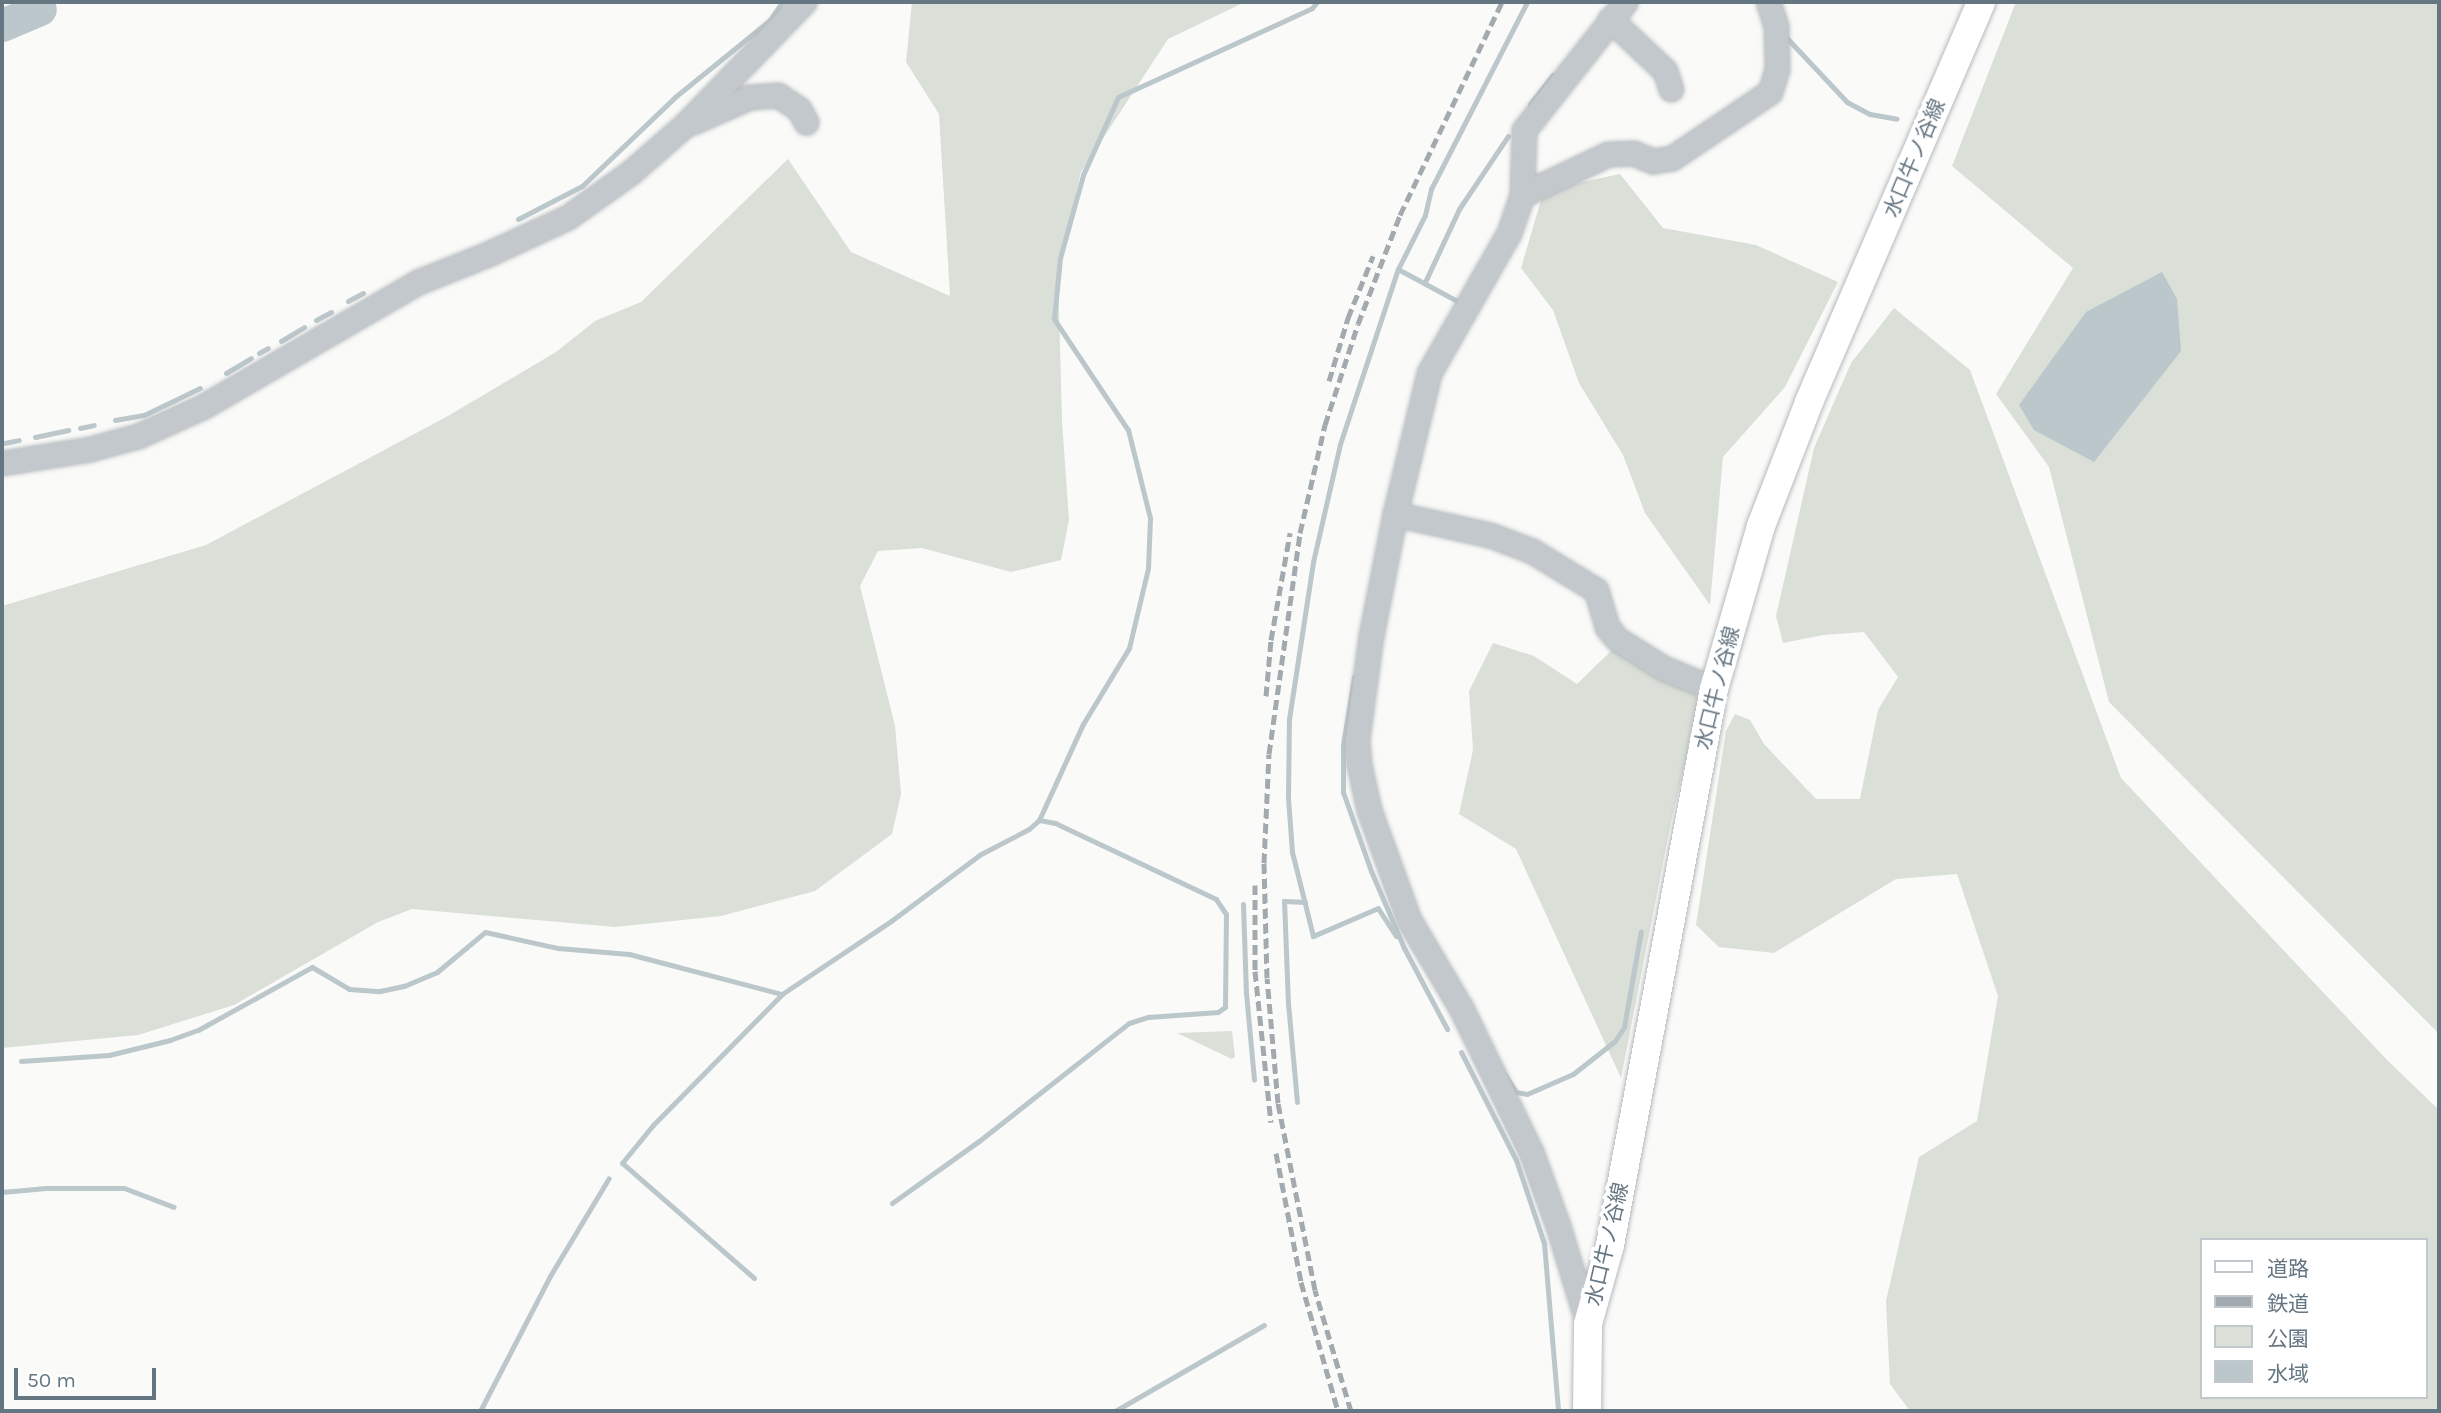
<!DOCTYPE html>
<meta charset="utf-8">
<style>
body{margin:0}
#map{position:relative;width:2441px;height:1413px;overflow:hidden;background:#fafaf8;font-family:Karla,"Noto Sans JP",sans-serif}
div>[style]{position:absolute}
.green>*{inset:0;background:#dadfd7}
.water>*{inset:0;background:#bbc7cb}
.stream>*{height:5px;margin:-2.5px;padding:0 2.5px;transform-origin:2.5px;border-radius:2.5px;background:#bbc7cb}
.river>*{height:33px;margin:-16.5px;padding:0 16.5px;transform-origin:16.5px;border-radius:16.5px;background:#bbc7cb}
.roads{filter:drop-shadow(0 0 2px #b5babe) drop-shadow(0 0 2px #b5babe)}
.minor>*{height:23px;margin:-11.5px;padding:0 11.5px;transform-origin:11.5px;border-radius:11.5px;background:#c3c8cc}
.major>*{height:28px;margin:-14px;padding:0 14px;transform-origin:14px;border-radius:14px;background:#fff}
.rail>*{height:5px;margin-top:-2.5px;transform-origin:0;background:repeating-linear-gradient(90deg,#a2aab0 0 10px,transparent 0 15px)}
span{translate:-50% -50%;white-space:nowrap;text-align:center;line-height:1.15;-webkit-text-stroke:7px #fff;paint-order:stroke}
.street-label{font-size:21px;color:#657683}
.frame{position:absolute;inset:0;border:4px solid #657683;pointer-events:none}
.legend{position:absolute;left:2200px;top:1238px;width:228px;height:161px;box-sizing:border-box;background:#fff;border:2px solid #c1c8cd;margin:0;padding:9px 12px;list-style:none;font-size:21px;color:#657683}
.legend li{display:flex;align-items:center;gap:14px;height:35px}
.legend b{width:35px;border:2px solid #c1c8cd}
.scale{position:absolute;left:14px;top:1368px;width:142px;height:32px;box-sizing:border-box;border:4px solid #657683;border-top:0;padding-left:9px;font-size:21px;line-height:24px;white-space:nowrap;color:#657683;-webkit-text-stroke:5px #fff;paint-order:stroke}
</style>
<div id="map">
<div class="green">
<i style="clip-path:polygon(912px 2px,1245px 2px,1168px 39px,1081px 172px,1058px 271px,1062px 421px,1069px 520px,1061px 560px,1011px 572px,922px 548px,878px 551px,860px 586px,895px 726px,901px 794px,892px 834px,815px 891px,721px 916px,615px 927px,412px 909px,378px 922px,234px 1005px,138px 1035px,2px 1048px,2px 606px,206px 545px,448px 416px,556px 352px,595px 321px,641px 302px,788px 159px,851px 252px,950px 296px,939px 114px,906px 62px)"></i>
<i style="clip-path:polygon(2016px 2px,2439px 2px,2439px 1034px,2109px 702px,2049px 467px,1996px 394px,2073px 268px,1952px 166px)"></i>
<i style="clip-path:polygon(1620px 174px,1663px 228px,1756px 245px,1838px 282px,1785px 387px,1723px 457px,1710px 605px,1645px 513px,1623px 455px,1579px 383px,1553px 310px,1521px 268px,1544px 190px)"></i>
<i style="clip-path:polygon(evenodd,1894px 308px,1970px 370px,2121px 778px,2388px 1061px,2439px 1110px,2439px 1411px,1910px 1411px,1890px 1384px,1886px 1301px,1919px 1157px,1977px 1121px,1998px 996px,1957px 874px,1896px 879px,1774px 953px,1719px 947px,1696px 925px,1726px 731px,1735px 714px,1750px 720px,1764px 744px,1816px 799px,1860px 799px,1878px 710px,1898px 677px,1864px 632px,1823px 635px,1783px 643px,1776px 616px,1814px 448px,1851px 363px,1894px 308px,2201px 1240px,2425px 1240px,2425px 1397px,2201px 1397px,2201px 1240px)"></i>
<i style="clip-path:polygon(1493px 643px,1534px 656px,1577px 684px,1614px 648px,1702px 690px,1671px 822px,1621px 1078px,1516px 849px,1459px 814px,1473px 750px,1469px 691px)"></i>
<i style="clip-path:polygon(1232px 1031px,1235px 1057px,1232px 1059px,1177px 1033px)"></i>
</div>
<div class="water">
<i style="clip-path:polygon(2162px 272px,2177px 299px,2181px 351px,2094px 462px,2034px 430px,2019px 405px,2086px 312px)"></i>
</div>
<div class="stream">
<i style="left:1784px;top:35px;width:92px;rotate:46.8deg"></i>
<i style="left:1847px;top:102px;width:26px;rotate:28deg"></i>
<i style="left:1870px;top:114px;width:27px;rotate:10deg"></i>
<i style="left:1530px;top:104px;width:37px;rotate:-52deg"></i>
<i style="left:518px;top:219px;width:72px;rotate:-27.3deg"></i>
<i style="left:582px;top:186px;width:129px;rotate:-43.7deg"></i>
<i style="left:675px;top:97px;width:122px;rotate:-39deg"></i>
<i style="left:770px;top:20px;width:22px;rotate:-56deg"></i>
<i style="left:1425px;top:282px;width:81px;rotate:-65deg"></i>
<i style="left:1459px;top:209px;width:88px;rotate:-56.1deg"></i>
<i style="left:348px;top:301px;width:17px;rotate:-28deg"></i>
<i style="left:1459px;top:302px;width:69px;rotate:-151.6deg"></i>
<i style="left:1398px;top:269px;width:60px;rotate:-63.4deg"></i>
<i style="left:1425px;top:215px;width:27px;rotate:-77deg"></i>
<i style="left:1431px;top:189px;width:210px;rotate:-62.8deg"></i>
<i style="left:316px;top:320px;width:17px;rotate:-28deg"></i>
<i style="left:281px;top:341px;width:27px;rotate:-31deg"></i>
<i style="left:259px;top:353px;width:10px;rotate:-29deg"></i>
<i style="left:226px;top:373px;width:29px;rotate:-31deg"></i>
<i style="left:115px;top:420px;width:29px;rotate:-10deg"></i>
<i style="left:144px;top:415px;width:62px;rotate:-25.7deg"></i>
<i style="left:80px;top:428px;width:14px;rotate:-12deg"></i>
<i style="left:35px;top:437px;width:34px;rotate:-12deg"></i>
<i style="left:4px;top:443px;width:15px;rotate:-11deg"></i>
<i style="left:1354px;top:677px;width:69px;rotate:99.2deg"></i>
<i style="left:1343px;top:745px;width:47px;rotate:90deg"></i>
<i style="left:1343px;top:792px;width:84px;rotate:70.5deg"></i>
<i style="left:1371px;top:871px;width:84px;rotate:66.8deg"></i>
<i style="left:1404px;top:948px;width:92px;rotate:62deg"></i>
<i style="left:1243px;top:904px;width:89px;rotate:88.1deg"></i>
<i style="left:1246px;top:993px;width:87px;rotate:84.7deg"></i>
<i style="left:1396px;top:936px;width:33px;rotate:-123deg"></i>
<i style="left:1378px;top:908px;width:71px;rotate:156.7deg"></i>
<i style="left:1313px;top:936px;width:87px;rotate:-104deg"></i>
<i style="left:1292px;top:852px;width:55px;rotate:-94.2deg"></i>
<i style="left:1288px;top:797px;width:78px;rotate:-89.3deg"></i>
<i style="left:1289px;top:719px;width:159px;rotate:-81.3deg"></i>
<i style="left:1313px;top:562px;width:121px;rotate:-77.1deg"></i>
<i style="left:1340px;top:444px;width:184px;rotate:-71.7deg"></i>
<i style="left:1461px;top:1052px;width:121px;rotate:63deg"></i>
<i style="left:1516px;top:1160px;width:88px;rotate:71.4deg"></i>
<i style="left:1544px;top:1243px;width:169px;rotate:85.2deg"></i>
<i style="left:21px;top:1061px;width:88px;rotate:-3.9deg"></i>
<i style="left:109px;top:1055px;width:63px;rotate:-13.8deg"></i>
<i style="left:170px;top:1040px;width:30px;rotate:-20deg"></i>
<i style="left:198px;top:1030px;width:130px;rotate:-28.9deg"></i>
<i style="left:312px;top:967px;width:43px;rotate:30.7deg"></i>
<i style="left:349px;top:989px;width:31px;rotate:4deg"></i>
<i style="left:380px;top:991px;width:25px;rotate:-12deg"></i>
<i style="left:404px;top:986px;width:36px;rotate:-23deg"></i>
<i style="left:437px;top:972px;width:62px;rotate:-39.8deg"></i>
<i style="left:485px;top:932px;width:75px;rotate:12.4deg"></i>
<i style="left:558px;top:948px;width:71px;rotate:4.8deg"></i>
<i style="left:629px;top:954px;width:158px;rotate:14.7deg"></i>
<i style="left:1505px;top:1075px;width:20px;rotate:57deg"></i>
<i style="left:1516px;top:1092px;width:11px;rotate:10deg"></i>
<i style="left:1527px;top:1094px;width:50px;rotate:-23.5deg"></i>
<i style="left:1573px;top:1074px;width:53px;rotate:-38.2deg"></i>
<i style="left:1615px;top:1041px;width:17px;rotate:-57deg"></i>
<i style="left:1624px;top:1027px;width:97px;rotate:-80deg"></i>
<i style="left:1297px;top:1102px;width:98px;rotate:-95.2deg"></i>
<i style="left:1288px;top:1004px;width:103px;rotate:-92.2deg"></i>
<i style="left:1284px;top:901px;width:21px;rotate:3deg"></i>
<i style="left:2px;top:1192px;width:44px;rotate:-5.2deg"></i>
<i style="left:46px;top:1188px;width:78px"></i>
<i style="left:124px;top:1188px;width:53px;rotate:20.8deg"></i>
<i style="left:892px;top:1203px;width:107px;rotate:-35.5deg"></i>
<i style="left:979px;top:1141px;width:191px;rotate:-38.2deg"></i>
<i style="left:1129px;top:1023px;width:20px;rotate:-18deg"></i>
<i style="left:1148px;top:1017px;width:70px;rotate:-4.1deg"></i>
<i style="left:1218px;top:1012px;width:9px;rotate:-36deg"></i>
<i style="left:1225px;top:1007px;width:93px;rotate:-89.4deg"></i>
<i style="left:1226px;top:914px;width:18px;rotate:-124deg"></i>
<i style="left:1216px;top:899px;width:178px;rotate:-154.7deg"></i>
<i style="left:1055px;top:823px;width:16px;rotate:-169deg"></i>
<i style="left:754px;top:1278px;width:175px;rotate:-138.9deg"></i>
<i style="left:622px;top:1163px;width:49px;rotate:-50.8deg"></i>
<i style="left:653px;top:1125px;width:184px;rotate:-45.4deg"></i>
<i style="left:782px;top:994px;width:131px;rotate:-33.8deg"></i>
<i style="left:891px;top:921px;width:112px;rotate:-36.7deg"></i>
<i style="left:981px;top:854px;width:54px;rotate:-27.5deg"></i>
<i style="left:1029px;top:829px;width:13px;rotate:-42deg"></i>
<i style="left:1039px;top:820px;width:106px;rotate:-65.4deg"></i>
<i style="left:1083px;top:724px;width:89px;rotate:-58.8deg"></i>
<i style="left:1129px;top:648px;width:82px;rotate:-76.6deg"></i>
<i style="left:1148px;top:568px;width:50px;rotate:-87.7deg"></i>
<i style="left:1150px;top:518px;width:91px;rotate:-104deg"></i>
<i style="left:1128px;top:430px;width:133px;rotate:-123.7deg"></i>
<i style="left:1054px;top:319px;width:61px;rotate:-84.4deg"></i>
<i style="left:1060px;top:258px;width:86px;rotate:-74.5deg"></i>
<i style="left:1083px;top:175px;width:85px;rotate:-65.8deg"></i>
<i style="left:1118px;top:97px;width:213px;rotate:-24.6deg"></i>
<i style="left:1312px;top:8px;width:8px;rotate:-50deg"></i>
<i style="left:480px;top:1411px;width:152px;rotate:-62.6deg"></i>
<i style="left:550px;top:1276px;width:114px;rotate:-59deg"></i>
<i style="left:1115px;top:1411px;width:172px;rotate:-30deg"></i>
</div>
<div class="river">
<i style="left:2px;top:25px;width:41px;rotate:-22.8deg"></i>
</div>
<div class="roads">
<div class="minor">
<i style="left:1610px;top:19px;width:76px;rotate:43.4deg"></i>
<i style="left:1665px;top:71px;width:19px;rotate:72deg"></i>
<i style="left:693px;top:122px;width:62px;rotate:-23.7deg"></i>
<i style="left:750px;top:97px;width:28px;rotate:-4deg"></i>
<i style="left:778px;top:95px;width:25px;rotate:34deg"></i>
<i style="left:799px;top:109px;width:15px;rotate:62deg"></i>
<i style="left:1522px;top:195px;width:95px;rotate:-25.5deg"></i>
<i style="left:1608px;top:154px;width:25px;rotate:-2deg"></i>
<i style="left:1633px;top:153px;width:22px;rotate:22deg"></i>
<i style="left:1653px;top:161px;width:19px;rotate:-9deg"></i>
<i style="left:1672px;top:158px;width:118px;rotate:-34deg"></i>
<i style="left:1770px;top:92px;width:24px;rotate:-73deg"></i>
<i style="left:1777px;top:69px;width:43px;rotate:-91.3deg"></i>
<i style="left:1776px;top:26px;width:25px;rotate:-108deg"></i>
<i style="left:2px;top:463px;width:89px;rotate:-9deg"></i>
<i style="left:90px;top:449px;width:50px;rotate:-15.2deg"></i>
<i style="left:138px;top:436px;width:72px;rotate:-24.4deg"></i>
<i style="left:204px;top:406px;width:247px;rotate:-30.1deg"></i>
<i style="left:418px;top:282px;width:75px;rotate:-21.8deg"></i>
<i style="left:488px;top:254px;width:88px;rotate:-24.8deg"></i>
<i style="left:568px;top:217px;width:77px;rotate:-35.5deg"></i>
<i style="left:631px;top:172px;width:73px;rotate:-41.1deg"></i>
<i style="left:686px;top:124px;width:170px;rotate:-46deg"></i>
<i style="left:1395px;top:514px;width:97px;rotate:12.5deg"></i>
<i style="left:1490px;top:535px;width:45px;rotate:20.9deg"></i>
<i style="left:1532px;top:551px;width:75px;rotate:31.4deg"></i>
<i style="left:1596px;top:590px;width:39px;rotate:73deg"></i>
<i style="left:1607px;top:627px;width:16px;rotate:50deg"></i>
<i style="left:1617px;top:639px;width:54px;rotate:32.2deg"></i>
<i style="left:1663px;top:668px;width:55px;rotate:22.4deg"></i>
<i style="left:1588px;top:1324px;width:102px;rotate:-107deg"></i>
<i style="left:1558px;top:1226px;width:79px;rotate:-110deg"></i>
<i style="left:1531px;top:1152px;width:160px;rotate:-115.9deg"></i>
<i style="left:1461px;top:1008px;width:102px;rotate:-120.6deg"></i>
<i style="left:1409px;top:920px;width:117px;rotate:-110deg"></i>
<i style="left:1369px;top:810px;width:47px;rotate:-102.3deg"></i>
<i style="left:1359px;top:764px;width:25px;rotate:-95deg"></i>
<i style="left:1357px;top:739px;width:104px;rotate:-82.3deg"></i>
<i style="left:1371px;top:636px;width:124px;rotate:-78.9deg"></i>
<i style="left:1395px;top:514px;width:145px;rotate:-76.4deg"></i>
<i style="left:1429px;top:373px;width:161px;rotate:-60.3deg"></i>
<i style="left:1509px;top:233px;width:40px;rotate:-71.1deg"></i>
<i style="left:1522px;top:195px;width:65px;rotate:-88.2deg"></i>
<i style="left:1524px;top:130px;width:163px;rotate:-51.7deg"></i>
</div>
<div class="major">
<i style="left:1587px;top:1411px;width:87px;rotate:-89.3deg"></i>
<i style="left:1588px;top:1324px;width:82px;rotate:-74.4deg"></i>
<i style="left:1610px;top:1245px;width:566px;rotate:-79.41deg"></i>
<i style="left:1714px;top:689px;width:170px;rotate:-73.9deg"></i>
<i style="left:1761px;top:526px;width:133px;rotate:-68.8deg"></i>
<i style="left:1809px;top:402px;width:435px;rotate:-66.7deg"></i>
</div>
</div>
<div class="rail">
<i style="left:1329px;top:381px;width:66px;rotate:-73.2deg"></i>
<i style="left:1348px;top:318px;width:67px;rotate:-68deg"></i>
<i style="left:1266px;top:696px;width:56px;rotate:-84.9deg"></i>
<i style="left:1271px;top:640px;width:109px;rotate:-79.9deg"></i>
<i style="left:1255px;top:885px;width:86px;rotate:90deg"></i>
<i style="left:1255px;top:971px;width:152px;rotate:84deg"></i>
<i style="left:1276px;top:1153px;width:131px;rotate:79deg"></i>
<i style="left:1301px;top:1282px;width:134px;rotate:74deg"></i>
<i style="left:1351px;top:1411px;width:126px;rotate:-106.6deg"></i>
<i style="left:1315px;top:1290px;width:191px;rotate:-101.2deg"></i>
<i style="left:1278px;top:1103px;width:125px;rotate:-95deg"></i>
<i style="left:1267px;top:978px;width:115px;rotate:-91.5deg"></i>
<i style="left:1264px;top:863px;width:109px;rotate:-87.4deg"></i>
<i style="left:1269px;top:754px;width:223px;rotate:-82deg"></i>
<i style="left:1300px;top:533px;width:111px;rotate:-77deg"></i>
<i style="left:1325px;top:425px;width:106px;rotate:-71.9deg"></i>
<i style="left:1358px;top:324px;width:117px;rotate:-68.9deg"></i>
<i style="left:1400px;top:215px;width:236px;rotate:-64.4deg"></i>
</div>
<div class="street-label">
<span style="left:1914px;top:158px;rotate:-67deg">水口牛ノ谷線</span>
<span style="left:1717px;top:688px;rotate:-76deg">水口牛ノ谷線</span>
<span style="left:1607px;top:1244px;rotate:-77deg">水口牛ノ谷線</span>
</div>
<div class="frame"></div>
<ul class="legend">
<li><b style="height:9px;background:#fff"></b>道路</li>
<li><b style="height:9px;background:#a2aab0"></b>鉄道</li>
<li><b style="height:19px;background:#dadfd7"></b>公園</li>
<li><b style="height:19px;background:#bbc7cb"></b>水域</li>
</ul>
<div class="scale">50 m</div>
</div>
